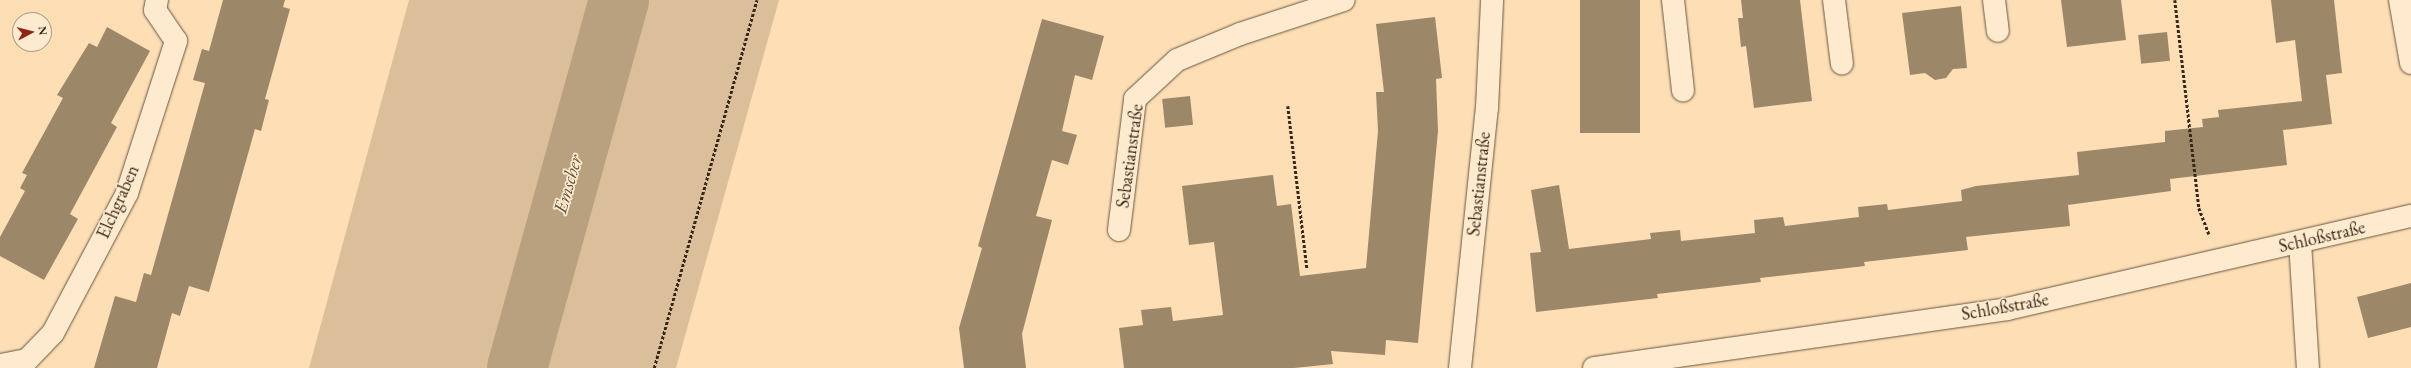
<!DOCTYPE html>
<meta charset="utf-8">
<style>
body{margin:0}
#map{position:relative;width:2411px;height:368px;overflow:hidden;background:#fddeb5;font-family:"EB Garamond",serif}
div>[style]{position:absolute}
.green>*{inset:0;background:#dbbf9a}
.river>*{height:60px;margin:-30px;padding:0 30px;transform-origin:30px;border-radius:30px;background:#b9a07f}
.building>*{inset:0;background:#9d8769;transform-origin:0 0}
.path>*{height:2.5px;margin-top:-1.25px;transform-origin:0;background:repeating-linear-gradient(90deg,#352816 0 3px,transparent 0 5px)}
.roads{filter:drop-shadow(0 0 1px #67563e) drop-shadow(0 0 1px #67563e)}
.minor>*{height:22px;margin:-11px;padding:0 11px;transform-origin:11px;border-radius:11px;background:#feeacf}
span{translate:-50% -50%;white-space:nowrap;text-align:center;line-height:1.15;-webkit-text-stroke:3.5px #feeacf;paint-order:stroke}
.street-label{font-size:18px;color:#352816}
.water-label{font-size:19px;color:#5d4c36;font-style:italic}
.north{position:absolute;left:12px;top:12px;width:40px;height:40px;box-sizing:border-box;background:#feeacf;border:1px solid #ae9c85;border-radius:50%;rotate:83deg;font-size:11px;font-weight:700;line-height:16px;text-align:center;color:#352816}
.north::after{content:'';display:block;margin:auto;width:14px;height:18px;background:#8f2418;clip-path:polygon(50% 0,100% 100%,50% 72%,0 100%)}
</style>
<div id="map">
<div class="green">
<i style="clip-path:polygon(409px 0,779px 0,676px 368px,309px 368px)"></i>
</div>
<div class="river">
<i style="left:517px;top:368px;width:382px;rotate:-74.5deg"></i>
</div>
<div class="building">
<i style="clip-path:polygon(223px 0,285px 0,283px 7px,290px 9px,265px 99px,269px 100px,261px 131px,255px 129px,209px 292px,189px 286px,180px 316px,172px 313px,157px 368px,94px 368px,115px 296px,136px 302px,144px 273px,151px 275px,205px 83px,193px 80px,202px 49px,209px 51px)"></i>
<i style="left:1580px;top:0;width:60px;height:133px"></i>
<i style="clip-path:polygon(1741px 0,1800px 0,1812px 101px,1754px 108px,1746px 46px,1741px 47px,1738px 18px,1743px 18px)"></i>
<i style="clip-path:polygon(2061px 0,2121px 0,2126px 40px,2067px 47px)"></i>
<i style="clip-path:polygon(2271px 0,2334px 0,2342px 73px,2326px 75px,2332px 124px,2283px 130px,2287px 165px,2170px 179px,2171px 191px,2068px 205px,2070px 226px,1966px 237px,1968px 250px,1864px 262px,1865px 266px,1760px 278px,1761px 282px,1657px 294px,1658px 298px,1536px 312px,1530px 253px,1541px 252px,1531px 190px,1559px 185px,1569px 249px,1651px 239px,1650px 233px,1680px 230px,1681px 241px,1755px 233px,1754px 220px,1783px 217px,1785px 226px,1859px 217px,1858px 207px,1887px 204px,1888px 210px,1962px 201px,1961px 190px,1976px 186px,2079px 175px,2077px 152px,2165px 142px,2165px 131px,2203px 127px,2202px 119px,2219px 117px,2218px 110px,2302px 101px,2295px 40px,2276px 43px)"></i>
<i style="clip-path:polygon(1961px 6px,1967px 68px,1953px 69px,1946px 78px,1935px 80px,1925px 73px,1910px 75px,1902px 13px)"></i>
<i style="clip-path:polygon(1435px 17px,1442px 78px,1436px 79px,1438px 131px,1418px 343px,1386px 340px,1385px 355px,1331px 351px,1333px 364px,1294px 368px,1124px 368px,1119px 328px,1143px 325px,1141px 310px,1171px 307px,1173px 321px,1223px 315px,1214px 242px,1189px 245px,1182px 186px,1273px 175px,1277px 206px,1291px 204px,1300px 276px,1366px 268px,1378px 131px,1376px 92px,1384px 92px,1376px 24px)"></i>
<i style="clip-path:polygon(1042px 19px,1104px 36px,1092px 80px,1075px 75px,1062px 131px,1077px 135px,1068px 165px,1052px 160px,1036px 216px,1052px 220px,1022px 334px,1026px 368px,964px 368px,959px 328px,982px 248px,978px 246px)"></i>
<i style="clip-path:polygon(107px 27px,150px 51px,111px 123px,117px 127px,70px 214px,78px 219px,44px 280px,0 256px,0 237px,25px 191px,20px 188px,27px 175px,22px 173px,63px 98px,57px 95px,89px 43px,97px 47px)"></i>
<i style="left:2167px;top:32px;width:29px;height:29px;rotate:84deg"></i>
<i style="left:1190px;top:96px;width:29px;height:28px;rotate:84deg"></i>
<i style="clip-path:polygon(2411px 283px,2411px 327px,2368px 338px,2357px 297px)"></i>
</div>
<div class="path">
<i style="left:2175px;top:0;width:209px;rotate:83.4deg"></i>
<i style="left:2199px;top:208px;width:28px;rotate:69deg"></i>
<i style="left:1288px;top:106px;width:163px;rotate:83.3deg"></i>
<i style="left:654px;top:368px;width:382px;rotate:-74.4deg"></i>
</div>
<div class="roads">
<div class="minor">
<i style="left:1673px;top:0;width:91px;rotate:83.7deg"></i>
<i style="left:1834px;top:0;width:64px;rotate:82.9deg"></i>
<i style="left:1994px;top:0;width:31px;rotate:83deg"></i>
<i style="left:2400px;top:0;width:64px;rotate:80.1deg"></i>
<i style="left:1119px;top:230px;width:132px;rotate:-83deg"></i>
<i style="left:1135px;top:99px;width:57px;rotate:-42.9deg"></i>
<i style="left:1177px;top:60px;width:68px;rotate:-22.4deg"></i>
<i style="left:1240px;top:34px;width:109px;rotate:-18.1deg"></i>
<i style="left:2300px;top:242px;width:126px;rotate:86.4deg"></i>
<i style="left:1px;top:365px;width:26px;rotate:-11deg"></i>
<i style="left:27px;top:360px;width:37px;rotate:-46deg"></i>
<i style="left:53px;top:333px;width:158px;rotate:-62.1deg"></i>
<i style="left:127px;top:193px;width:160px;rotate:-72.1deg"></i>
<i style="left:176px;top:41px;width:37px;rotate:-124deg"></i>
<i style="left:155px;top:10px;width:10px;rotate:-79deg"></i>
<i style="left:1460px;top:368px;width:261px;rotate:-84.1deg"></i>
<i style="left:1487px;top:108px;width:108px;rotate:-87.3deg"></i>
<i style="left:1594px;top:368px;width:417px;rotate:-8.1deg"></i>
<i style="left:2007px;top:309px;width:415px;rotate:-13deg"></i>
</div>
</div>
<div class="street-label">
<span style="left:1130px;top:156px;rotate:-82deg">Sebastianstraße</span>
<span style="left:1479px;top:184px;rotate:-84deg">Sebastianstraße</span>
<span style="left:118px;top:202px;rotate:-66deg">Elchgraben</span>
<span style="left:2322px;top:237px;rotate:-13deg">Schloßstraße</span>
<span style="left:2005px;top:307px;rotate:-10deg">Schloßstraße</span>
</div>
<div class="water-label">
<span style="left:568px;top:184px;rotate:-74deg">Emscher</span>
</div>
<div class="north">N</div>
</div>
